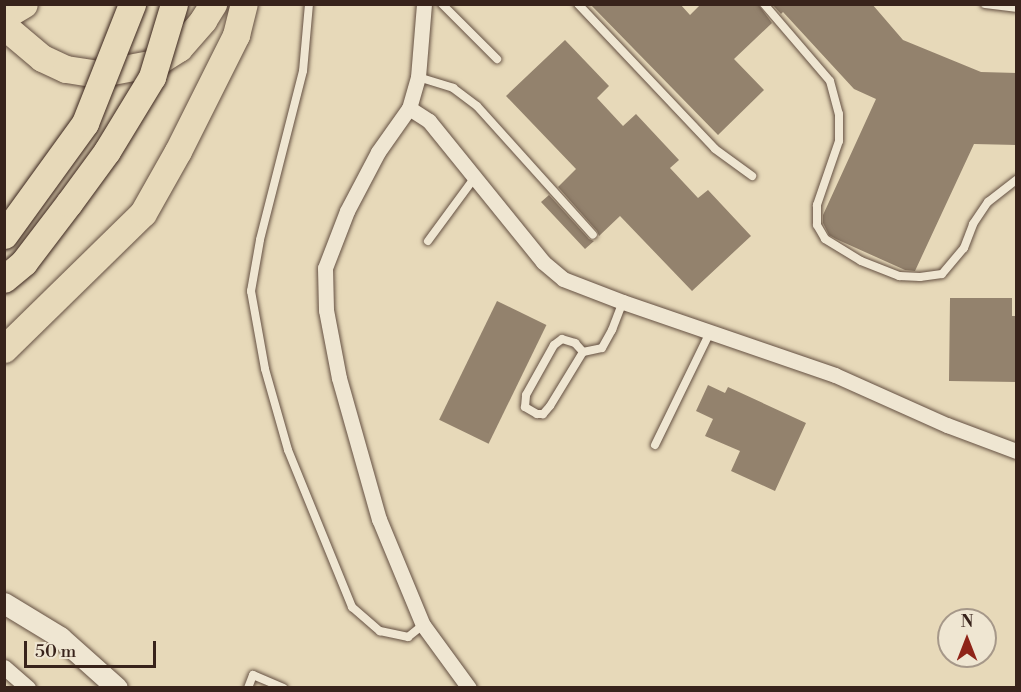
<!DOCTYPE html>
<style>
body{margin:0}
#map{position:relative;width:1021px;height:692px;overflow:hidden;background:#e7d9b9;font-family:"Libre Bodoni",serif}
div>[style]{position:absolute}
.building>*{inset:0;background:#93826d;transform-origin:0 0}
.roads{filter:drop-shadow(0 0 2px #645042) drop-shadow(0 0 2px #645042)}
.lane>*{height:8px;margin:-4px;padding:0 4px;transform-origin:4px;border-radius:4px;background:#efe6d2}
.street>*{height:15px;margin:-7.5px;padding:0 7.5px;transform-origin:7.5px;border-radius:7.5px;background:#efe6d2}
.secondary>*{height:21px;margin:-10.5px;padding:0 10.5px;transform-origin:10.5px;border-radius:10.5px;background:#efe6d2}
.highway>*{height:27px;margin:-13.5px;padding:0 13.5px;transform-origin:13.5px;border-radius:13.5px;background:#e7d9b9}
.bridges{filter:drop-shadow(0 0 2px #38231b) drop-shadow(0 0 2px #38231b)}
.highway-bridge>*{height:27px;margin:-13.5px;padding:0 13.5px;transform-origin:13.5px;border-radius:13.5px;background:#e7d9b9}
span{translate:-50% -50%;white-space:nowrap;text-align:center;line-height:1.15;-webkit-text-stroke:4.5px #efe6d2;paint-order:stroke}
.frame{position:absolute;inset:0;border:6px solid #38231b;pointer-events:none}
.north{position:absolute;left:937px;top:608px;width:60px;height:60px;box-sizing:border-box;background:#efe6d2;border:2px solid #a69889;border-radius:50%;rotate:0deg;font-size:16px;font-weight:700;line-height:24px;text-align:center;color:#38231b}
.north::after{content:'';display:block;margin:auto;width:21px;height:27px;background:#8f2418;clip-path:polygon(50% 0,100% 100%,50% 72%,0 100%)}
.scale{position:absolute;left:24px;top:641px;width:132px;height:27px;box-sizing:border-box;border:3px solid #38231b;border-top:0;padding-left:8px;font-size:18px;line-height:21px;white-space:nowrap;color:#38231b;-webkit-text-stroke:4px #efe6d2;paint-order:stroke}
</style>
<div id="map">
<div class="building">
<i style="clip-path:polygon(590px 4px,680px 4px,690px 15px,701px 4px,758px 4px,772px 23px,734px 59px,764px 90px,718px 135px)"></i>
<i style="clip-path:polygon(772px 4px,872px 4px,903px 40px,981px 72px,1017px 73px,1017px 145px,974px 144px,915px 271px,905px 270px,836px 239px,829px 235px,823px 223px,823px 215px,876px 99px,854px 89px,783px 12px,781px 14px)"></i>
<i style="clip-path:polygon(565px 40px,609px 86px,597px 98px,623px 126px,636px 114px,679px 160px,670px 168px,698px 198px,708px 190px,751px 236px,692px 291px,620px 216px,599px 236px,597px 231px,558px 187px,576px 169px,506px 96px)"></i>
<i style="clip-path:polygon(549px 195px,589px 239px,594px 241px,585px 249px,541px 202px)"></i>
<i style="clip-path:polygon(950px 298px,1012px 298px,1012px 316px,1017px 316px,1017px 382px,949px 381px)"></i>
<i style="left:497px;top:301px;width:55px;height:132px;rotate:26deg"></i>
<i style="clip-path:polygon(708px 385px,725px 393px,728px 387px,806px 423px,775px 491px,731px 471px,740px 451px,705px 436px,713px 419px,696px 411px)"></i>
</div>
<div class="roads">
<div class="lane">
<i style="left:309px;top:4px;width:67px;rotate:95.1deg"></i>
<i style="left:303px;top:71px;width:174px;rotate:104.3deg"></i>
<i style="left:260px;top:240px;width:52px;rotate:100deg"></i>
<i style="left:251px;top:291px;width:79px;rotate:79.8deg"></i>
<i style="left:265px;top:369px;width:84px;rotate:74.1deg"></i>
<i style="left:288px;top:450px;width:170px;rotate:67.8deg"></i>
<i style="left:352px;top:607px;width:37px;rotate:41deg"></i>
<i style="left:380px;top:631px;width:29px;rotate:12deg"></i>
<i style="left:408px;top:637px;width:19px;rotate:-39deg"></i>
<i style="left:442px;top:4px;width:78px;rotate:45deg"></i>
<i style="left:578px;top:4px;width:199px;rotate:46.6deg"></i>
<i style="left:715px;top:149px;width:46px;rotate:36.1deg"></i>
<i style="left:764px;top:4px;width:101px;rotate:49.4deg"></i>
<i style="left:830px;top:81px;width:34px;rotate:75deg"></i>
<i style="left:839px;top:114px;width:27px;rotate:90deg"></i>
<i style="left:839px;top:141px;width:68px;rotate:109deg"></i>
<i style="left:817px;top:205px;width:20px;rotate:90deg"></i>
<i style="left:817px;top:225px;width:16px;rotate:60deg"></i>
<i style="left:825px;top:239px;width:42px;rotate:31.4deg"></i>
<i style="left:861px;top:261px;width:41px;rotate:21.5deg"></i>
<i style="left:899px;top:276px;width:21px;rotate:3deg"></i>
<i style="left:920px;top:277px;width:22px;rotate:-8deg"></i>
<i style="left:942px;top:274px;width:34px;rotate:-50deg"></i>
<i style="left:964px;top:248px;width:26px;rotate:-69deg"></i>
<i style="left:973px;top:224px;width:27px;rotate:-56deg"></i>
<i style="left:988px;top:202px;width:36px;rotate:-38deg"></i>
<i style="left:985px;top:4px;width:31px;rotate:7deg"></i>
<i style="left:418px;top:77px;width:37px;rotate:17deg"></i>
<i style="left:453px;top:88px;width:30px;rotate:37deg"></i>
<i style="left:477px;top:106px;width:173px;rotate:48deg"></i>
<i style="left:428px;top:241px;width:79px;rotate:-53.7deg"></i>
<i style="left:562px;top:339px;width:14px;rotate:17deg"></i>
<i style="left:575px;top:343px;width:12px;rotate:48deg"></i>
<i style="left:583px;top:352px;width:63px;rotate:121.4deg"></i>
<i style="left:550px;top:406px;width:11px;rotate:131deg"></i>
<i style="left:543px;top:414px;width:6px;rotate:180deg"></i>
<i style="left:537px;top:414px;width:14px;rotate:-150deg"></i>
<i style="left:525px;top:407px;width:12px;rotate:-85deg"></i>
<i style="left:526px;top:395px;width:57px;rotate:-60.8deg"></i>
<i style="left:554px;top:345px;width:10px;rotate:-37deg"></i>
<i style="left:583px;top:352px;width:19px;rotate:-12deg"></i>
<i style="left:602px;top:348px;width:21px;rotate:-61deg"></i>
<i style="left:612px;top:330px;width:30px;rotate:-69deg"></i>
<i style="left:655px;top:445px;width:126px;rotate:-64deg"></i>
<i style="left:248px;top:688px;width:14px;rotate:-69deg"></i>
<i style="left:253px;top:675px;width:33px;rotate:23deg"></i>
</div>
<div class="street">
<i style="left:424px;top:4px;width:73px;rotate:94.7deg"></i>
<i style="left:418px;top:77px;width:32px;rotate:106deg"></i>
<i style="left:409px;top:108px;width:54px;rotate:125.2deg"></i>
<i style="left:378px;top:152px;width:67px;rotate:117.7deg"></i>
<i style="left:347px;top:211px;width:61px;rotate:111.1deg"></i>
<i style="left:325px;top:268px;width:42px;rotate:88.6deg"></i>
<i style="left:326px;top:310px;width:69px;rotate:79.2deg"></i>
<i style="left:339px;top:378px;width:147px;rotate:74.2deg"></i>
<i style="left:379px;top:519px;width:115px;rotate:67.5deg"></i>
<i style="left:423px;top:625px;width:78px;rotate:53.9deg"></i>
<i style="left:409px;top:108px;width:24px;rotate:33deg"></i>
<i style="left:429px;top:121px;width:181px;rotate:51deg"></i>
<i style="left:543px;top:262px;width:26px;rotate:40deg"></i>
<i style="left:563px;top:279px;width:64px;rotate:21deg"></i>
<i style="left:623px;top:302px;width:224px;rotate:19deg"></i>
<i style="left:835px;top:375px;width:123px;rotate:24.1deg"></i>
<i style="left:947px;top:425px;width:74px;rotate:20.6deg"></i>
<i style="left:4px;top:667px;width:32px;rotate:41deg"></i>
</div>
<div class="secondary">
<i style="left:4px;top:603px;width:66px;rotate:31.3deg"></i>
<i style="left:60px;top:637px;width:76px;rotate:41.8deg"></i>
</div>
<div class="highway">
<i style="left:4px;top:16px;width:23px;rotate:-31deg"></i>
<i style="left:4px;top:26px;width:50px;rotate:40.1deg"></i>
<i style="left:42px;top:58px;width:26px;rotate:25deg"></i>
<i style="left:66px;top:69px;width:30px;rotate:9deg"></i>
<i style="left:96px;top:74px;width:60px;rotate:-10.6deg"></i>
<i style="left:155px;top:63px;width:28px;rotate:-32deg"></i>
<i style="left:179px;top:48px;width:37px;rotate:-49deg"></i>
<i style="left:203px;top:20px;width:19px;rotate:-58deg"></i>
<i style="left:4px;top:349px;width:194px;rotate:-44.4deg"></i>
<i style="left:143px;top:213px;width:71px;rotate:-60.6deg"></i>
<i style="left:178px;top:151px;width:130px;rotate:-63.4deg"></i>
<i style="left:236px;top:35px;width:32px;rotate:-76deg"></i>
</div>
</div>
<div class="bridges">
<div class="highway-bridge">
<i style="left:4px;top:235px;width:138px;rotate:-54.1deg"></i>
<i style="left:85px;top:123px;width:128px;rotate:-68.4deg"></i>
<i style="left:4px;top:279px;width:26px;rotate:-40deg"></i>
<i style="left:24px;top:262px;width:74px;rotate:-52.7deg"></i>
<i style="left:69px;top:203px;width:64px;rotate:-53.8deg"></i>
<i style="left:107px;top:151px;width:87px;rotate:-58.7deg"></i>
<i style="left:152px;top:77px;width:76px;rotate:-73.2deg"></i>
</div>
</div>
<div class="frame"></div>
<div class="north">N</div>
<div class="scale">50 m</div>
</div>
